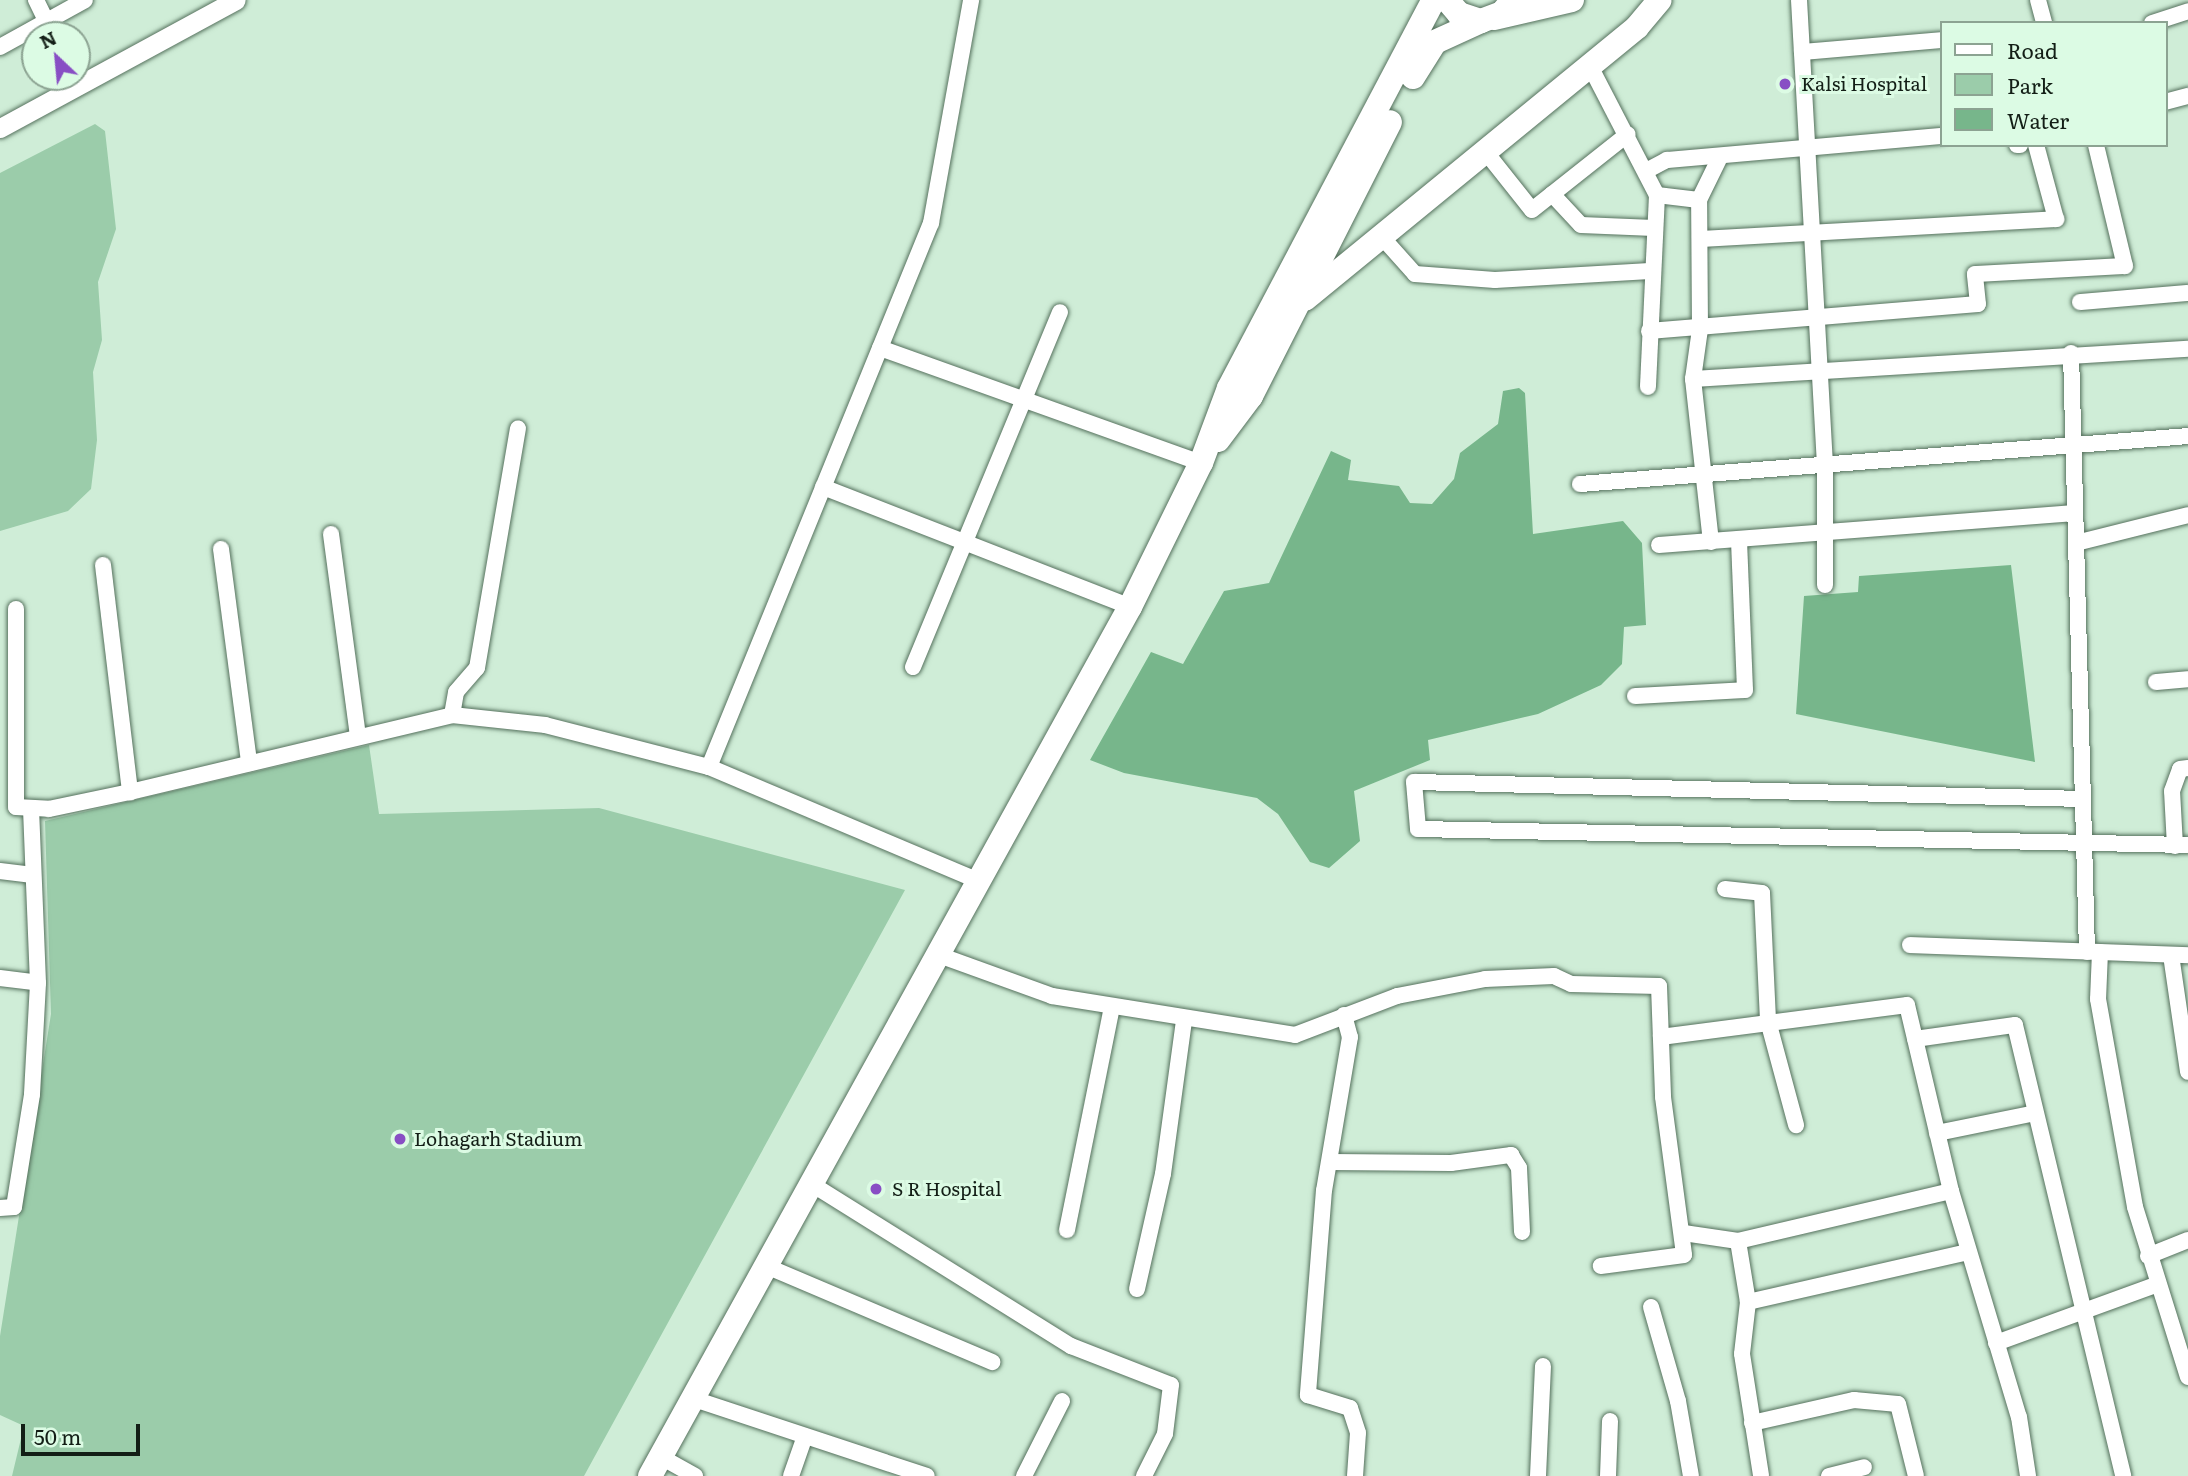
<!DOCTYPE html>
<style>
body{margin:0}
#map{position:relative;width:2188px;height:1476px;overflow:hidden;background:#cfedd7;font-family:Literata,serif}
div>[style]{position:absolute}
.green>*{inset:0;background:#9bccaa}
.water>*{inset:0;background:#77b68b}
.roads{filter:drop-shadow(0 0 2px #55715d) drop-shadow(0 0 2px #55715d)}
.minor>*{height:16px;margin:-8px;padding:0 8px;transform-origin:8px;border-radius:8px;background:#fff}
.tertiary>*{height:19px;margin:-9.5px;padding:0 9.5px;transform-origin:9.5px;border-radius:9.5px;background:#fff}
.primary>*{height:24px;margin:-12px;padding:0 12px;transform-origin:12px;border-radius:12px;background:#fff}
.dots>*{width:19px;height:19px;translate:-50% -50%;box-sizing:border-box;border:4px solid #dcfbe4;border-radius:50%}
span{translate:-50% -50%;white-space:nowrap;text-align:center;line-height:1.15;-webkit-text-stroke:6px #dcfbe4;paint-order:stroke}
.poi-label{font-size:19px;color:#131e16}
.left{translate:0 -50%;text-align:left}
.legend{position:absolute;left:1940px;top:21px;width:228px;height:126px;box-sizing:border-box;background:#dcfbe4;border:2px solid #8ca392;margin:0;padding:9px 12px;list-style:none;font-size:21px;color:#131e16}
.legend li{display:flex;align-items:center;gap:14px;height:35px}
.legend b{width:35px;border:2px solid #8ca392}
.north{position:absolute;left:21px;top:21px;width:70px;height:70px;box-sizing:border-box;background:#dcfbe4;border:2px solid #8ca392;border-radius:50%;rotate:334deg;font-size:19px;font-weight:700;line-height:28px;text-align:center;color:#131e16}
.north::after{content:'';display:block;margin:auto;width:24px;height:32px;background:#884ec4;clip-path:polygon(50% 0,100% 100%,50% 72%,0 100%)}
.scale{position:absolute;left:21px;top:1424px;width:119px;height:32px;box-sizing:border-box;border:4px solid #131e16;border-top:0;padding-left:9px;font-size:21px;line-height:24px;white-space:nowrap;color:#131e16;-webkit-text-stroke:5px #dcfbe4;paint-order:stroke}
</style>
<div id="map">
<div class="green">
<i style="clip-path:polygon(95px 124px,105px 131px,116px 229px,98px 282px,102px 340px,93px 372px,97px 440px,91px 489px,68px 511px,0 531px,0 173px)"></i>
<i style="clip-path:polygon(369px 745px,379px 814px,599px 808px,905px 890px,584px 1476px,12px 1476px,24px 1426px,0 1415px,0 1336px,51px 1014px,45px 821px)"></i>
</div>
<div class="water">
<i style="clip-path:polygon(1519px 388px,1525px 393px,1533px 534px,1623px 521px,1642px 543px,1646px 625px,1624px 627px,1622px 664px,1601px 685px,1538px 714px,1428px 740px,1430px 760px,1354px 791px,1360px 841px,1329px 868px,1310px 862px,1278px 814px,1257px 798px,1124px 773px,1090px 760px,1151px 652px,1183px 664px,1224px 591px,1269px 583px,1331px 451px,1351px 460px,1348px 480px,1399px 486px,1410px 503px,1432px 504px,1454px 479px,1460px 453px,1498px 424px,1503px 391px)"></i>
<i style="clip-path:polygon(2011px 565px,2035px 762px,1796px 714px,1804px 596px,1858px 592px,1859px 576px)"></i>
</div>
<div class="roads">
<div class="minor">
<i style="left:36px;top:0;width:39px;rotate:64deg"></i>
<i style="left:1799px;top:0;width:464px;rotate:86.8deg"></i>
<i style="left:1825px;top:463px;width:122px;rotate:90deg"></i>
<i style="left:2038px;top:0;width:24px;rotate:75deg"></i>
<i style="left:2152px;top:23px;width:38px;rotate:-18deg"></i>
<i style="left:0;top:47px;width:97px;rotate:-28.9deg"></i>
<i style="left:1802px;top:52px;width:140px;rotate:-4.9deg"></i>
<i style="left:1590px;top:66px;width:145px;rotate:62.6deg"></i>
<i style="left:1657px;top:195px;width:192px;rotate:92.7deg"></i>
<i style="left:2165px;top:102px;width:24px;rotate:-15deg"></i>
<i style="left:2017px;top:145px;width:3px"></i>
<i style="left:1485px;top:151px;width:75px;rotate:51.5deg"></i>
<i style="left:1532px;top:210px;width:122px;rotate:-38.4deg"></i>
<i style="left:1646px;top:171px;width:24px;rotate:-28deg"></i>
<i style="left:1667px;top:160px;width:275px;rotate:-5deg"></i>
<i style="left:1552px;top:194px;width:42px;rotate:46.9deg"></i>
<i style="left:1581px;top:225px;width:73px;rotate:2.4deg"></i>
<i style="left:1657px;top:195px;width:42px;rotate:6.8deg"></i>
<i style="left:1381px;top:236px;width:51px;rotate:48.2deg"></i>
<i style="left:1415px;top:274px;width:80px;rotate:4.3deg"></i>
<i style="left:1495px;top:280px;width:155px;rotate:-3.3deg"></i>
<i style="left:1700px;top:239px;width:357px;rotate:-3.2deg"></i>
<i style="left:2056px;top:219px;width:77px;rotate:-105.1deg"></i>
<i style="left:2080px;top:302px;width:108px;rotate:-4.8deg"></i>
<i style="left:1649px;top:331px;width:330px;rotate:-4.7deg"></i>
<i style="left:1978px;top:304px;width:30px;rotate:-96deg"></i>
<i style="left:1975px;top:274px;width:150px;rotate:-3.1deg"></i>
<i style="left:2125px;top:266px;width:124px;rotate:-103.5deg"></i>
<i style="left:880px;top:348px;width:341px;rotate:19.7deg"></i>
<i style="left:2071px;top:353px;width:599px;rotate:88.47deg"></i>
<i style="left:1693px;top:379px;width:496px;rotate:-3.5deg"></i>
<i style="left:1580px;top:484px;width:610px;rotate:-4.51deg"></i>
<i style="left:823px;top:487px;width:330px;rotate:21.3deg"></i>
<i style="left:331px;top:534px;width:204px;rotate:82.4deg"></i>
<i style="left:1711px;top:542px;width:164px;rotate:-96.3deg"></i>
<i style="left:1693px;top:379px;width:50px;rotate:-82deg"></i>
<i style="left:1700px;top:329px;width:129px;rotate:-90.4deg"></i>
<i style="left:1699px;top:200px;width:46px;rotate:-64deg"></i>
<i style="left:2076px;top:543px;width:115px;rotate:-14deg"></i>
<i style="left:1659px;top:545px;width:417px;rotate:-4.4deg"></i>
<i style="left:221px;top:549px;width:216px;rotate:82.5deg"></i>
<i style="left:103px;top:565px;width:229px;rotate:83.2deg"></i>
<i style="left:16px;top:609px;width:198px;rotate:90deg"></i>
<i style="left:16px;top:807px;width:33px;rotate:3deg"></i>
<i style="left:49px;top:809px;width:83px;rotate:-11.9deg"></i>
<i style="left:130px;top:792px;width:331px;rotate:-13.4deg"></i>
<i style="left:452px;top:715px;width:94px;rotate:6.1deg"></i>
<i style="left:545px;top:725px;width:169px;rotate:14.4deg"></i>
<i style="left:709px;top:767px;width:291px;rotate:22.9deg"></i>
<i style="left:913px;top:667px;width:384px;rotate:-67.5deg"></i>
<i style="left:2156px;top:682px;width:32px;rotate:-5deg"></i>
<i style="left:1635px;top:696px;width:110px;rotate:-3.1deg"></i>
<i style="left:1745px;top:690px;width:151px;rotate:-92.3deg"></i>
<i style="left:452px;top:715px;width:23px;rotate:-80deg"></i>
<i style="left:456px;top:692px;width:32px;rotate:-49deg"></i>
<i style="left:477px;top:668px;width:243px;rotate:-80.3deg"></i>
<i style="left:709px;top:767px;width:588px;rotate:-67.8deg"></i>
<i style="left:931px;top:223px;width:227px;rotate:-79.8deg"></i>
<i style="left:2083px;top:799px;width:669px;rotate:-178.54deg"></i>
<i style="left:1414px;top:782px;width:47px;rotate:85.1deg"></i>
<i style="left:1418px;top:829px;width:770px;rotate:1.19deg"></i>
<i style="left:2175px;top:846px;width:55px;rotate:-93.1deg"></i>
<i style="left:2172px;top:791px;width:23px;rotate:-70deg"></i>
<i style="left:2180px;top:769px;width:8px;rotate:-7deg"></i>
<i style="left:0;top:871px;width:33px;rotate:7deg"></i>
<i style="left:1725px;top:889px;width:37px;rotate:6deg"></i>
<i style="left:1762px;top:893px;width:128px;rotate:87.3deg"></i>
<i style="left:1768px;top:1021px;width:108px;rotate:74.9deg"></i>
<i style="left:1910px;top:945px;width:278px;rotate:2.1deg"></i>
<i style="left:2100px;top:952px;width:47px;rotate:92.4deg"></i>
<i style="left:2098px;top:999px;width:211px;rotate:79.9deg"></i>
<i style="left:2135px;top:1207px;width:178px;rotate:72.7deg"></i>
<i style="left:936px;top:954px;width:123px;rotate:19.9deg"></i>
<i style="left:1052px;top:996px;width:246px;rotate:9.1deg"></i>
<i style="left:1295px;top:1035px;width:109px;rotate:-20.9deg"></i>
<i style="left:1397px;top:996px;width:90px;rotate:-10.9deg"></i>
<i style="left:1485px;top:979px;width:69px;rotate:-2.5deg"></i>
<i style="left:1554px;top:976px;width:19px;rotate:25deg"></i>
<i style="left:1571px;top:984px;width:88px;rotate:1.3deg"></i>
<i style="left:1659px;top:986px;width:111px;rotate:87.9deg"></i>
<i style="left:1663px;top:1097px;width:159px;rotate:82.4deg"></i>
<i style="left:1684px;top:1255px;width:84px;rotate:172.5deg"></i>
<i style="left:2171px;top:955px;width:118px;rotate:81.7deg"></i>
<i style="left:0;top:978px;width:38px;rotate:7deg"></i>
<i style="left:1344px;top:1015px;width:23px;rotate:75deg"></i>
<i style="left:1350px;top:1037px;width:155px;rotate:99.6deg"></i>
<i style="left:1324px;top:1190px;width:206px;rotate:94.5deg"></i>
<i style="left:1308px;top:1395px;width:44px;rotate:17.2deg"></i>
<i style="left:1350px;top:1408px;width:26px;rotate:72deg"></i>
<i style="left:1358px;top:1433px;width:43px;rotate:94deg"></i>
<i style="left:1661px;top:1037px;width:248px;rotate:-7.4deg"></i>
<i style="left:1907px;top:1005px;width:191px;rotate:76.7deg"></i>
<i style="left:1951px;top:1191px;width:219px;rotate:166.8deg"></i>
<i style="left:1738px;top:1241px;width:55px;rotate:-171.6deg"></i>
<i style="left:1915px;top:1039px;width:101px;rotate:-8deg"></i>
<i style="left:2015px;top:1025px;width:464px;rotate:76.5deg"></i>
<i style="left:1937px;top:1133px;width:100px;rotate:-11.5deg"></i>
<i style="left:1330px;top:1162px;width:121px;rotate:0.5deg"></i>
<i style="left:1451px;top:1163px;width:61px;rotate:-7.6deg"></i>
<i style="left:1511px;top:1155px;width:15px;rotate:58deg"></i>
<i style="left:1519px;top:1168px;width:64px;rotate:87.3deg"></i>
<i style="left:810px;top:1183px;width:308px;rotate:32deg"></i>
<i style="left:1071px;top:1346px;width:107px;rotate:21.3deg"></i>
<i style="left:1171px;top:1385px;width:49px;rotate:97deg"></i>
<i style="left:1165px;top:1434px;width:47px;rotate:116.6deg"></i>
<i style="left:1951px;top:1191px;width:236px;rotate:73.3deg"></i>
<i style="left:2019px;top:1417px;width:60px;rotate:81.3deg"></i>
<i style="left:0;top:1208px;width:14px;rotate:-4deg"></i>
<i style="left:14px;top:1207px;width:114px;rotate:-80.9deg"></i>
<i style="left:32px;top:1094px;width:111px;rotate:-86.9deg"></i>
<i style="left:38px;top:983px;width:174px;rotate:-92.3deg"></i>
<i style="left:1067px;top:1230px;width:227px;rotate:-78.6deg"></i>
<i style="left:1738px;top:1241px;width:62px;rotate:80.7deg"></i>
<i style="left:1748px;top:1302px;width:52px;rotate:96.6deg"></i>
<i style="left:1742px;top:1354px;width:123px;rotate:81.1deg"></i>
<i style="left:2148px;top:1256px;width:43px;rotate:-21.8deg"></i>
<i style="left:766px;top:1266px;width:246px;rotate:23deg"></i>
<i style="left:1137px;top:1289px;width:118px;rotate:-77.3deg"></i>
<i style="left:1163px;top:1174px;width:155px;rotate:-82.2deg"></i>
<i style="left:1748px;top:1302px;width:226px;rotate:-12.8deg"></i>
<i style="left:1651px;top:1307px;width:98px;rotate:74deg"></i>
<i style="left:1678px;top:1401px;width:76px;rotate:80.2deg"></i>
<i style="left:1996px;top:1343px;width:169px;rotate:-20deg"></i>
<i style="left:694px;top:1399px;width:245px;rotate:18.3deg"></i>
<i style="left:1752px;top:1423px;width:105px;rotate:-12.7deg"></i>
<i style="left:1854px;top:1400px;width:44px;rotate:5.2deg"></i>
<i style="left:1898px;top:1404px;width:74px;rotate:76deg"></i>
<i style="left:661px;top:1457px;width:39px;rotate:29deg"></i>
<i style="left:791px;top:1476px;width:42px;rotate:-70.7deg"></i>
<i style="left:1024px;top:1476px;width:84px;rotate:-63.1deg"></i>
<i style="left:1538px;top:1476px;width:110px;rotate:-87.4deg"></i>
<i style="left:1608px;top:1476px;width:55px;rotate:-87.9deg"></i>
<i style="left:1829px;top:1476px;width:36px;rotate:-14deg"></i>
</div>
<div class="tertiary">
<i style="left:0;top:128px;width:268px;rotate:-28.5deg"></i>
</div>
<div class="primary">
<i style="left:1447px;top:0;width:18px;rotate:49deg"></i>
<i style="left:1459px;top:14px;width:23px;rotate:18deg"></i>
<i style="left:1481px;top:21px;width:22px;rotate:-21deg"></i>
<i style="left:1502px;top:13px;width:17px;rotate:-50deg"></i>
<i style="left:1494px;top:18px;width:80px;rotate:-13deg"></i>
<i style="left:1413px;top:77px;width:41px;rotate:-57.8deg"></i>
<i style="left:1435px;top:42px;width:51px;rotate:-24.5deg"></i>
<i style="left:1305px;top:299px;width:429px;rotate:-39.3deg"></i>
<i style="left:1637px;top:27px;width:35px;rotate:-50deg"></i>
<i style="left:1218px;top:440px;width:55px;rotate:-53.1deg"></i>
<i style="left:1251px;top:396px;width:307px;rotate:-63.1deg"></i>
<i style="left:650px;top:1476px;width:993px;rotate:-61.09deg"></i>
<i style="left:1130px;top:607px;width:161px;rotate:-63.8deg"></i>
<i style="left:1201px;top:463px;width:80px;rotate:-69.5deg"></i>
<i style="left:1229px;top:388px;width:439px;rotate:-62.2deg"></i>
</div>
</div>
<div class="dots">
<i style="left:1785px;top:84px;background:#884ec4"></i>
<i style="left:400px;top:1139px;background:#884ec4"></i>
<i style="left:876px;top:1189px;background:#884ec4"></i>
</div>
<div class="poi-label">
<span class="left" style="left:1801px;top:84px">Kalsi Hospital</span>
<span class="left" style="left:414px;top:1139px">Lohagarh Stadium</span>
<span class="left" style="left:892px;top:1189px">S R Hospital</span>
</div>
<ul class="legend">
<li><b style="height:9px;background:#fff"></b>Road</li>
<li><b style="height:19px;background:#9bccaa"></b>Park</li>
<li><b style="height:19px;background:#77b68b"></b>Water</li>
</ul>
<div class="north">N</div>
<div class="scale">50 m</div>
</div>
